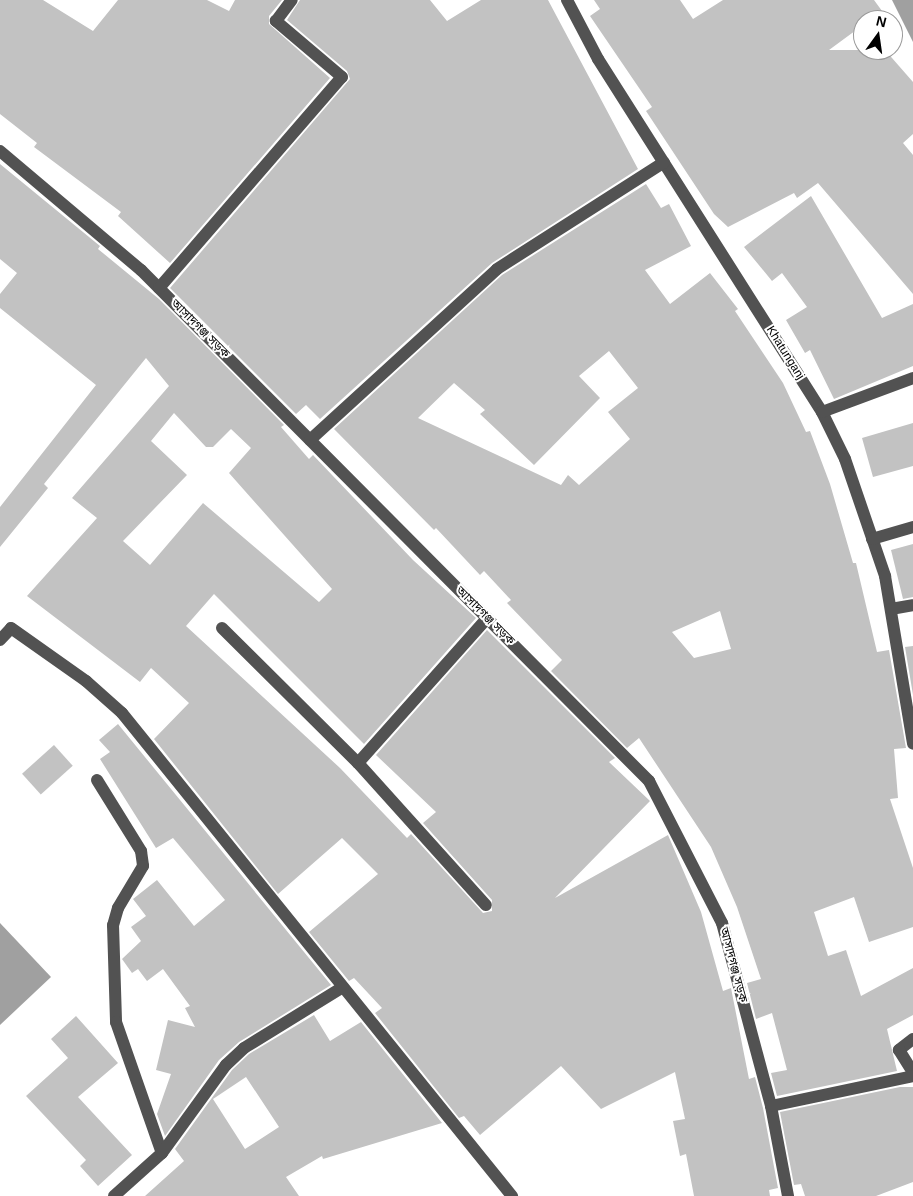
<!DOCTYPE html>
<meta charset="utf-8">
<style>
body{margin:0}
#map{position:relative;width:913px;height:1196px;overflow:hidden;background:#fff;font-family:Arial,"Noto Sans Bengali",sans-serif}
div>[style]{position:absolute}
.water>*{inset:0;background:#a0a0a0}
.building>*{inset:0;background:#c2c2c2;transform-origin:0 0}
.minor>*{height:12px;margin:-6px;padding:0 6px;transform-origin:6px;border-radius:6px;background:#525252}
span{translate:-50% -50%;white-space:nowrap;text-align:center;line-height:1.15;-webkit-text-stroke:4px #fff;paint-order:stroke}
.street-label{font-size:12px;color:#000}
.north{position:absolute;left:853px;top:10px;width:50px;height:50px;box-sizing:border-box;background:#fff;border:1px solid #999;border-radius:50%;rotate:14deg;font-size:14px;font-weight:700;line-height:20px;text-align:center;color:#000}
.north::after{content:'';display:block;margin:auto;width:18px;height:22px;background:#000;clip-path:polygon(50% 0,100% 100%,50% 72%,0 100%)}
</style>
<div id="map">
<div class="water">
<i style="clip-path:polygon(892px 0,913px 0,913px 42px)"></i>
<i style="clip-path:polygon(0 923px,51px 977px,0 1025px)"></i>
</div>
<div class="building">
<i style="clip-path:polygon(0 0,43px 0,93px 31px,118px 0,207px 0,229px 11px,235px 0,282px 0,269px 16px,269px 24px,330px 78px,170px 263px,118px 216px,121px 212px,34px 147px,37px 143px,0 114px)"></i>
<i style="clip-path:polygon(300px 0,430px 0,447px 21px,481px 0,548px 0,638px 169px,492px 263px,320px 419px,306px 405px,296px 414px,170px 288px,350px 79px,347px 71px,287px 20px)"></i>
<i style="clip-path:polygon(594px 0,680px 0,693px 19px,723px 0,874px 0,882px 11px,869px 20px,863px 20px,863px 25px,829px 50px,885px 50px,913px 82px,913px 134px,903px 143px,913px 155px,913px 294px,818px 183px,797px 198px,794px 193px,728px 227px,714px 214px,646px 111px,652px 107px,590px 16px,600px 9px)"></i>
<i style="clip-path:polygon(evenodd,0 164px,100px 246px,98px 249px,159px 299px,284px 425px,281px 427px,309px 459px,313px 455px,413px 560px,476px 618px,364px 744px,214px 594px,186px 626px,340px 768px,407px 838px,411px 834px,483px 913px,492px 911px,492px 900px,423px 823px,436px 812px,376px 755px,487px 630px,615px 758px,609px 762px,650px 801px,555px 898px,668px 835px,701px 912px,723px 991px,731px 988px,749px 1079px,755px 1077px,763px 1108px,778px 1188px,769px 1190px,770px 1196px,694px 1196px,686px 1154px,680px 1156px,673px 1121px,685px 1119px,675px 1072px,601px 1109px,561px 1066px,480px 1135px,464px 1116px,459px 1118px,375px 1013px,382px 1008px,354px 978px,349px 981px,309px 932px,378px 874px,342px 838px,278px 894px,154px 739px,189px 703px,151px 668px,140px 682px,27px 596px,97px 518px,72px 498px,169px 386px,146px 358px,44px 484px,48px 488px,0 547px,0 507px,96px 385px,0 308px,0 294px,17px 273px,0 259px,0 164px,174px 413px,206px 447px,213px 447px,231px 429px,251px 448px,229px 473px,332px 589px,319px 602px,203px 503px,150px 565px,123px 541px,187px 475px,151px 441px,174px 413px)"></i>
<i style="clip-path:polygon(evenodd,646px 184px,661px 208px,669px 204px,691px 246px,645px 270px,670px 304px,710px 273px,738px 309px,735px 311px,783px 383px,806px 432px,810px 431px,830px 484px,853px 563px,856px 563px,877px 652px,889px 650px,906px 748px,894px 749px,898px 798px,890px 799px,913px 868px,913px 927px,869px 942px,854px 897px,814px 912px,828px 956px,846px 950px,861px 996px,913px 968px,913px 1015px,887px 1029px,897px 1071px,777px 1096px,771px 1073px,787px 1070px,772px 1013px,756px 1019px,747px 983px,761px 979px,737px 907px,711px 847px,639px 738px,627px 748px,551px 671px,562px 660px,507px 603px,511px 600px,484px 571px,480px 575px,436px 528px,434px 530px,334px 429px,502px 275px,646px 184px,609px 351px,638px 388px,608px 412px,630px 439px,579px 485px,568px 475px,561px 485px,418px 418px,454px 383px,485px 410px,480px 414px,534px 465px,600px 398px,579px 376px,609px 351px,646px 184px,720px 611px,731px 649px,694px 658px,672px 632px,720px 611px)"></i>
<i style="clip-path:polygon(811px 196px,882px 318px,913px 304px,913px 366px,834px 399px,810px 350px,805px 353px,786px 320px,807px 307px,782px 273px,772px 281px,744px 247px)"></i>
<i style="clip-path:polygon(913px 423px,913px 466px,873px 477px,862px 438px)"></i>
<i style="clip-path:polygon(913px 544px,913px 597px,903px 599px,891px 550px)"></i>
<i style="clip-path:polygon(913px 646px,913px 695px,905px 647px)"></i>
<i style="clip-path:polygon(118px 724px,331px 985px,239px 1042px,219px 1060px,165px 1136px,157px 1114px,171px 1074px,156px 1070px,168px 1020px,195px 1027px,185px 1008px,190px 1006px,163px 969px,147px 981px,138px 969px,132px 973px,122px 959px,141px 941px,131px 927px,146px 916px,133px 899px,157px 880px,194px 926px,225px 900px,173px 838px,156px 848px,100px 759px,110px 752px,99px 740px)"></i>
<i style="left:54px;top:745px;width:28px;height:43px;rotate:48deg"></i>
<i style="clip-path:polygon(evenodd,314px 1015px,330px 1041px,361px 1022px,442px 1123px,323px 1159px,322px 1156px,286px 1177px,299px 1196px,145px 1196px,184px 1161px,175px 1149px,232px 1070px,249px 1054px,314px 1015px,246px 1077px,279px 1127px,245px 1149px,213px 1099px,246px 1077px)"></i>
<i style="clip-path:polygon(76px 1016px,118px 1063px,78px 1097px,132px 1155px,98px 1186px,80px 1166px,86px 1160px,26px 1096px,68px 1058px,51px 1039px)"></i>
<i style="clip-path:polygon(900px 1087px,913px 1087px,913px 1182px,876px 1196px,805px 1196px,801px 1184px,794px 1185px,780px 1112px)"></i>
</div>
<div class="minor">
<i style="left:567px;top:0;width:67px;rotate:62.3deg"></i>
<i style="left:598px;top:59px;width:418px;rotate:57.6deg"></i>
<i style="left:822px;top:412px;width:52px;rotate:63.9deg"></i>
<i style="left:845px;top:459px;width:124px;rotate:71.1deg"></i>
<i style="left:885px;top:576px;width:170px;rotate:80.5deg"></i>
<i style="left:0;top:151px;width:185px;rotate:40.2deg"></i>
<i style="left:141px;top:270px;width:721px;rotate:45.17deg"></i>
<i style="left:649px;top:781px;width:160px;rotate:62.8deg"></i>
<i style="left:722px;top:923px;width:189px;rotate:75deg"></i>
<i style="left:771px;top:1106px;width:92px;rotate:79.3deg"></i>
<i style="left:159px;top:288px;width:279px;rotate:-49.1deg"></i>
<i style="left:342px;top:77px;width:87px;rotate:-139.7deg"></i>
<i style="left:276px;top:21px;width:26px;rotate:-53deg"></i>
<i style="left:822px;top:412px;width:97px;rotate:-20.5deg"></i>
<i style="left:310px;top:440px;width:253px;rotate:-42.4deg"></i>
<i style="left:497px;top:269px;width:198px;rotate:-32.6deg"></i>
<i style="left:872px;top:539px;width:43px;rotate:-16.3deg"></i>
<i style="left:891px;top:609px;width:22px;rotate:-10deg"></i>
<i style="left:222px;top:628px;width:192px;rotate:44.8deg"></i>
<i style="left:358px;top:763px;width:191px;rotate:48deg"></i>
<i style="left:0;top:640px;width:16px;rotate:-47deg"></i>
<i style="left:11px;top:628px;width:92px;rotate:35.2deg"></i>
<i style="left:86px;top:681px;width:48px;rotate:41.6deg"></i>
<i style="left:122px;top:713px;width:621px;rotate:51.08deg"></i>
<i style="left:358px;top:763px;width:194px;rotate:-48.3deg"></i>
<i style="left:97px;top:780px;width:84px;rotate:58.2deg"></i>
<i style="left:141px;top:851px;width:15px;rotate:82deg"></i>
<i style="left:143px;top:866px;width:49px;rotate:120.8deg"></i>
<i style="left:118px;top:908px;width:18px;rotate:106deg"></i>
<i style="left:113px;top:925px;width:97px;rotate:88.2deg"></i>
<i style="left:116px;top:1022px;width:139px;rotate:70.7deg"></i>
<i style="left:913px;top:1039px;width:18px;rotate:142deg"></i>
<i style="left:899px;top:1050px;width:26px;rotate:58deg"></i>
<i style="left:771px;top:1106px;width:145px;rotate:-11.9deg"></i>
<i style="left:114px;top:1196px;width:64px;rotate:-41.9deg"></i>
<i style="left:162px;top:1153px;width:109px;rotate:-54deg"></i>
<i style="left:226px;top:1065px;width:25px;rotate:-43deg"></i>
<i style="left:244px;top:1048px;width:116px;rotate:-31.6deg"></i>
</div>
<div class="street-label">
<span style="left:200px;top:329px;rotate:45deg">আসাদগঞ্জ সড়ক</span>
<span style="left:785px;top:353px;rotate:58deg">Khatunganj</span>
<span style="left:485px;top:616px;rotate:45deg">আসাদগঞ্জ সড়ক</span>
<span style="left:733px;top:965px;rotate:75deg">আসাদগঞ্জ সড়ক</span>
</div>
<div class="north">N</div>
</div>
